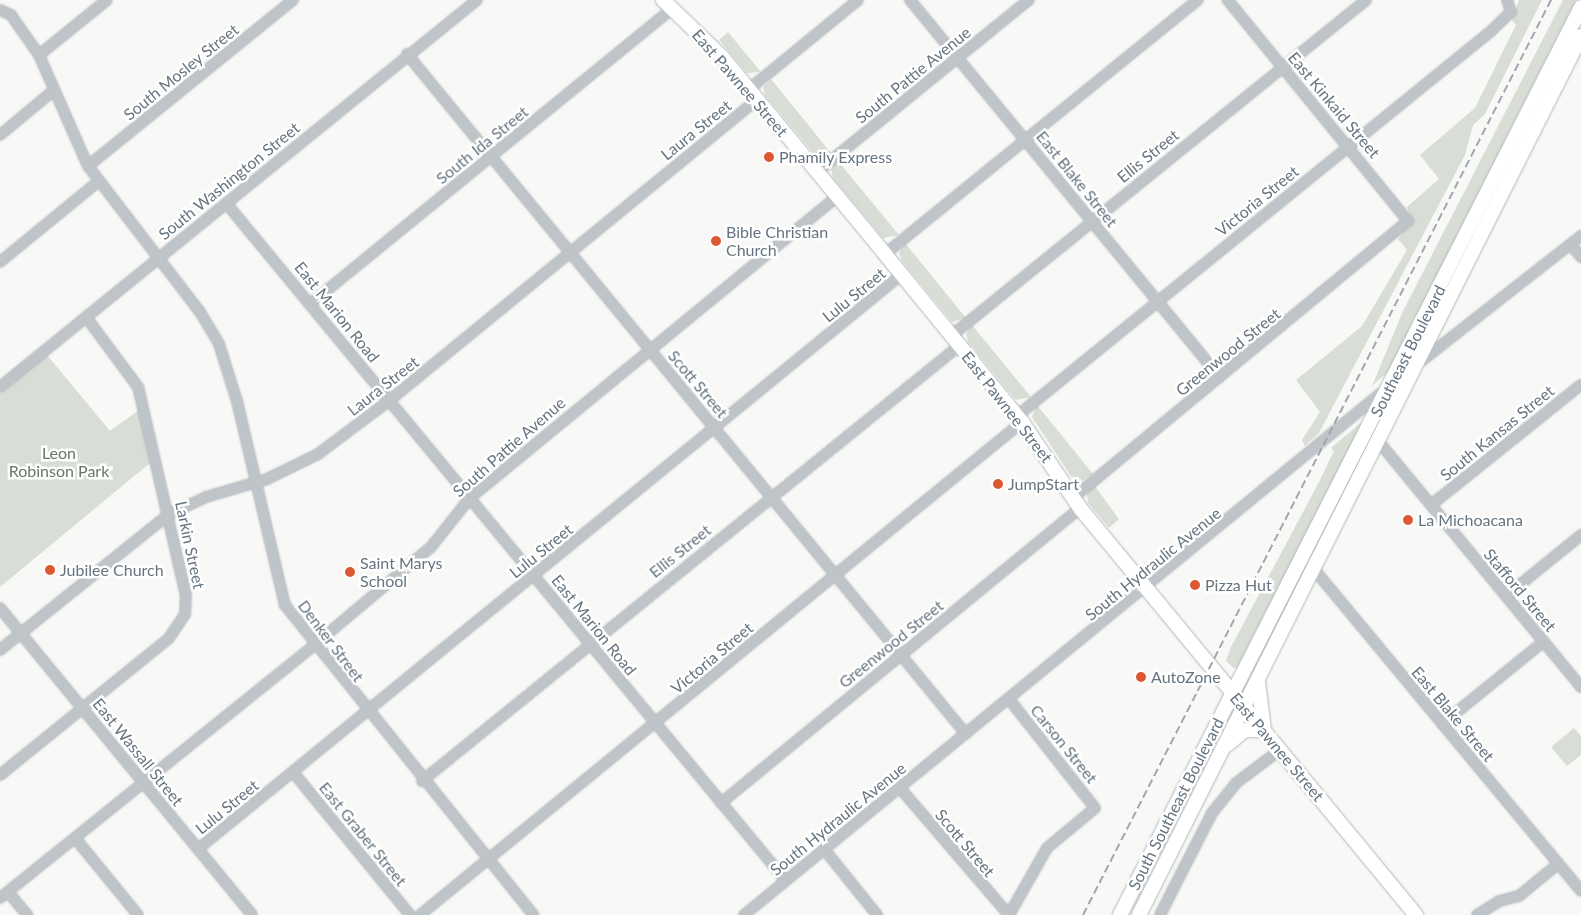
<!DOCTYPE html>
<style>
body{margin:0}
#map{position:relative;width:1581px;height:915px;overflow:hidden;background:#f8f8f6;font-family:Lato,sans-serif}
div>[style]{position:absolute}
.green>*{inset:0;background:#d8ddd5}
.roads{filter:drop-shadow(0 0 1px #b3b8bc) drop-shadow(0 0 1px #b3b8bc)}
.minor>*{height:10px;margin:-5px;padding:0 5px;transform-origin:5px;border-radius:5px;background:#bfc4c8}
.major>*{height:14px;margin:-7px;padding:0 7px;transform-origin:7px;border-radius:7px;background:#fff}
.rail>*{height:2px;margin-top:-1px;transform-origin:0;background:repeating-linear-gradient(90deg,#a1a8ad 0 8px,transparent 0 12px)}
.dots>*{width:14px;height:14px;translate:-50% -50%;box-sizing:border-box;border:2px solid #fff;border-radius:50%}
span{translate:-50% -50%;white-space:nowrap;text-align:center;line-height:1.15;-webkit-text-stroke:5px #fff;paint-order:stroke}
.street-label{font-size:16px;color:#657480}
.poi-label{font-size:16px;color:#657480}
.left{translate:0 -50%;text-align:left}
.park-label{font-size:16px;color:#677863}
</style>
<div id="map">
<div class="green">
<i style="clip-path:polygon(1519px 0,1542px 0,1485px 114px,1473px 125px,1465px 155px,1319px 433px,1305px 446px,1302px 440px,1320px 412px,1296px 380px,1362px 326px,1407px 250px,1398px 239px,1412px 222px,1407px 207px,1439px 179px,1420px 155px,1475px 108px,1516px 25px,1512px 20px)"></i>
<i style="clip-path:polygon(1563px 0,1576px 0,1389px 371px,1372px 386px,1403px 311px)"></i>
<i style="clip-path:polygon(728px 32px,761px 72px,747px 73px,719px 40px)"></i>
<i style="clip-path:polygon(771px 79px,831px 153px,816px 156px,765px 95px,763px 87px)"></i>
<i style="clip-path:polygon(838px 161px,899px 235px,883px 238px,833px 178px,831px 169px)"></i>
<i style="clip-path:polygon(905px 243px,966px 318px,952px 322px,902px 261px,899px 253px)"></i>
<i style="clip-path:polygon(972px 325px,1031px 397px,1016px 400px,968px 342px,966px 334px)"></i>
<i style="clip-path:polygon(47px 355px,110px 431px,139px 410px,150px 463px,0 587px,0 394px)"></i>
<i style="clip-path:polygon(1037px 405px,1093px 474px,1082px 481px,1071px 476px,1032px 417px)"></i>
<i style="clip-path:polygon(1364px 420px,1241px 666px,1234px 668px,1226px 661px,1231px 647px,1319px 482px,1334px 451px,1331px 448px)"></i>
<i style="clip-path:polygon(1094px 485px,1119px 519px,1109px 528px,1088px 503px,1087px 494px)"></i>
<i style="clip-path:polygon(1574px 728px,1581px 736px,1581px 755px,1567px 766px,1551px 747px)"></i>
</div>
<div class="roads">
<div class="minor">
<i style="left:910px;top:0;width:488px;rotate:50.6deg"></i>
<i style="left:0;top:10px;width:12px;rotate:24deg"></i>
<i style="left:11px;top:15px;width:49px;rotate:55deg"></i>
<i style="left:39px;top:55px;width:121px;rotate:66.2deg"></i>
<i style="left:88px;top:166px;width:184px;rotate:52.5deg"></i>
<i style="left:200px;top:312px;width:37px;rotate:59deg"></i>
<i style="left:219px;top:344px;width:60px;rotate:72.5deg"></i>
<i style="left:237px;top:401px;width:210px;rotate:76.8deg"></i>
<i style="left:285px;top:605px;width:397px;rotate:51.3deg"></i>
<i style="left:407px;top:54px;width:880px;rotate:50.58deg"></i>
<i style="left:39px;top:55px;width:87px;rotate:-39deg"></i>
<i style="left:748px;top:90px;width:142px;rotate:-39.3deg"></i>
<i style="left:0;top:135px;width:69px;rotate:-39.7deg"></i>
<i style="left:88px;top:166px;width:264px;rotate:-39deg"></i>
<i style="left:817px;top:172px;width:273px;rotate:-39.1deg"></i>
<i style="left:226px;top:203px;width:879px;rotate:50.44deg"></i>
<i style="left:1571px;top:245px;width:16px;rotate:50deg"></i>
<i style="left:885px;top:254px;width:403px;rotate:-39.1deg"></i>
<i style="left:0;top:262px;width:128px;rotate:-39.3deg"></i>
<i style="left:310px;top:304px;width:467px;rotate:-39.2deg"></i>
<i style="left:951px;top:336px;width:534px;rotate:-38.99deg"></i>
<i style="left:0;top:387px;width:614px;rotate:-39.05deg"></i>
<i style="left:1017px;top:416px;width:611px;rotate:-39.08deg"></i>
<i style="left:1491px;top:31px;width:28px;rotate:-44deg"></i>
<i style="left:1511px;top:12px;width:13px;rotate:-108deg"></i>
<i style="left:1379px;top:442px;width:318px;rotate:50.5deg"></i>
<i style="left:1073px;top:498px;width:435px;rotate:-39.6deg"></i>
<i style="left:1408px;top:221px;width:285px;rotate:-129.2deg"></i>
<i style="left:1431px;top:505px;width:192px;rotate:-38.7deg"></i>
<i style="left:1303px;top:556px;width:435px;rotate:50.3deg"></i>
<i style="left:1506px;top:596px;width:97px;rotate:-39.1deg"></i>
<i style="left:0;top:608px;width:397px;rotate:50.6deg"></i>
<i style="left:0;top:650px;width:216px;rotate:-38.8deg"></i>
<i style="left:168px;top:515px;width:42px;rotate:-25.3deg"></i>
<i style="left:206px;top:497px;width:64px;rotate:-16.4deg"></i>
<i style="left:267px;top:479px;width:57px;rotate:-26.1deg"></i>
<i style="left:318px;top:454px;width:90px;rotate:-36.9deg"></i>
<i style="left:390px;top:400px;width:474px;rotate:-39.3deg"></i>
<i style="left:1442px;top:724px;width:130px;rotate:-39.1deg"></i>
<i style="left:293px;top:772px;width:185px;rotate:50.7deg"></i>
<i style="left:0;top:775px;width:218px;rotate:-39deg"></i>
<i style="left:169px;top:638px;width:29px;rotate:-56deg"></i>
<i style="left:185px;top:614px;width:18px;rotate:-87deg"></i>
<i style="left:186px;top:596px;width:214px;rotate:-102.9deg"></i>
<i style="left:138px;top:387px;width:87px;rotate:-126.6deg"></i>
<i style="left:422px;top:781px;width:691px;rotate:-39.01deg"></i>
<i style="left:900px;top:788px;width:167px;rotate:49.4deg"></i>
<i style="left:721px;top:803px;width:465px;rotate:-39.4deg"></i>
<i style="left:75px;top:838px;width:99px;rotate:50.7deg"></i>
<i style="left:198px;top:849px;width:908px;rotate:-39.23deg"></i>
<i style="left:824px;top:849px;width:85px;rotate:51.2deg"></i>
<i style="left:8px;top:892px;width:30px;rotate:50deg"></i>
<i style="left:0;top:898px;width:402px;rotate:-38.8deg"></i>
<i style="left:313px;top:646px;width:154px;rotate:-40deg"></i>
<i style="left:431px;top:547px;width:63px;rotate:-51.5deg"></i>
<i style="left:470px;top:498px;width:475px;rotate:-39.4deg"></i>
<i style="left:420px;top:915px;width:778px;rotate:-39.32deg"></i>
<i style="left:744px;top:915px;width:838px;rotate:-39.33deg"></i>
<i style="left:1392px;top:384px;width:240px;rotate:-38.1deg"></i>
<i style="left:1009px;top:915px;width:77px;rotate:-60.4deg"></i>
<i style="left:1047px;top:848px;width:62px;rotate:-39.8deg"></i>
<i style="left:1095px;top:808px;width:139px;rotate:-128.3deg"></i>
<i style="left:1160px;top:915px;width:114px;rotate:-63deg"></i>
<i style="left:1212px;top:813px;width:38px;rotate:-51deg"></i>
<i style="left:1236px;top:783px;width:55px;rotate:-36.9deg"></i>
<i style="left:1477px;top:915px;width:26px;rotate:-32deg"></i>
<i style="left:1499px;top:901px;width:21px;rotate:-14deg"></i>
<i style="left:1519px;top:896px;width:50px;rotate:-39.4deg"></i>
</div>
<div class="major">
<i style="left:663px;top:0;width:83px;rotate:44deg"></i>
<i style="left:723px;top:58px;width:254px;rotate:50.4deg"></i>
<i style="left:885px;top:254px;width:217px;rotate:50.8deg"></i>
<i style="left:1022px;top:422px;width:104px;rotate:56deg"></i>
<i style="left:1080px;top:508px;width:528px;rotate:50.46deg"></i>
<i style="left:1227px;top:745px;width:23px;rotate:-40deg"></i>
<i style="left:1245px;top:730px;width:19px"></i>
<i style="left:1264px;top:730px;width:48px;rotate:-97.1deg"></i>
<i style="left:1120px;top:915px;width:1018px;rotate:-63.08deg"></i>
<i style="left:1139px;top:915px;width:984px;rotate:-63.3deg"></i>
</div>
</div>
<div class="rail">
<i style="left:1083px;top:915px;width:1028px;rotate:-62.91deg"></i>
</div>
<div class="dots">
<i style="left:769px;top:157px;background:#dc5832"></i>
<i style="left:716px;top:241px;background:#dc5832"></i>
<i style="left:998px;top:484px;background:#dc5832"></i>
<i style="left:1408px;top:520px;background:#dc5832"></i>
<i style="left:50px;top:570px;background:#dc5832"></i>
<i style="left:350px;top:572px;background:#dc5832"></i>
<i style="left:1195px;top:585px;background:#dc5832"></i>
<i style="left:1141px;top:677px;background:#dc5832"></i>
</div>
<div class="street-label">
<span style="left:181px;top:72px;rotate:-39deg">South Mosley Street</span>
<span style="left:913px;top:75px;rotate:-39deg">South Pattie Avenue</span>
<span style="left:740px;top:83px;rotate:49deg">East Pawnee Street</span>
<span style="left:1334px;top:105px;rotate:50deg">East Kinkaid Street</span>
<span style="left:696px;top:130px;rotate:-39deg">Laura Street</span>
<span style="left:482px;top:145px;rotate:-39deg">South Ida Street</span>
<span style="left:1148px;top:156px;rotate:-39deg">Ellis Street</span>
<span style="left:1077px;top:179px;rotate:51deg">East Blake Street</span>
<span style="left:229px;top:181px;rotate:-39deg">South Washington Street</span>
<span style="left:1257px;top:201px;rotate:-39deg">Victoria Street</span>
<span style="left:854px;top:295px;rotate:-39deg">Lulu Street</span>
<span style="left:337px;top:312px;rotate:51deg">East Marion Road</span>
<span style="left:1408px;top:351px;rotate:-63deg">Southeast Boulevard</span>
<span style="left:1228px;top:352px;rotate:-39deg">Greenwood Street</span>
<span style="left:698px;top:384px;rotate:50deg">Scott Street</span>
<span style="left:383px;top:386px;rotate:-38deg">Laura Street</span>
<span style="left:1007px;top:407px;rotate:52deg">East Pawnee Street</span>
<span style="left:1497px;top:433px;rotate:-39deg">South Kansas Street</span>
<span style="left:509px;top:447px;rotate:-41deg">South Pattie Avenue</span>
<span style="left:190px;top:545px;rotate:78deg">Larkin Street</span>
<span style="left:541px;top:551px;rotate:-39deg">Lulu Street</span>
<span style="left:680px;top:551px;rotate:-39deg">Ellis Street</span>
<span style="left:1153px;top:564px;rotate:-39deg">South Hydraulic Avenue</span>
<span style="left:1520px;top:590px;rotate:50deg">Stafford Street</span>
<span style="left:594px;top:625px;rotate:51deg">East Marion Road</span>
<span style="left:331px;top:641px;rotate:53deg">Denker Street</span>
<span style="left:891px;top:644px;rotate:-39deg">Greenwood Street</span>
<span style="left:712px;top:658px;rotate:-40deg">Victoria Street</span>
<span style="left:1453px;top:714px;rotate:50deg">East Blake Street</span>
<span style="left:1064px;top:744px;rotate:51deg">Carson Street</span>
<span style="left:1277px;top:747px;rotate:50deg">East Pawnee Street</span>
<span style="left:138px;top:752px;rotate:51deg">East Wassall Street</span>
<span style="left:1176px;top:804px;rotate:-63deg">South Southeast Boulevard</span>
<span style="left:227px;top:807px;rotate:-39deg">Lulu Street</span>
<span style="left:838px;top:819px;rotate:-39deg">South Hydraulic Avenue</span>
<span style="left:363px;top:834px;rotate:51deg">East Graber Street</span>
<span style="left:965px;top:843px;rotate:50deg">Scott Street</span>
</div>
<div class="poi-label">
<span class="left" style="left:779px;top:157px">Phamily Express</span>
<span class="left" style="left:726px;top:241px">Bible Christian<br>Church</span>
<span class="left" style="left:1008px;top:484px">JumpStart</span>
<span class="left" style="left:1418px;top:520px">La Michoacana</span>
<span class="left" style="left:360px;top:572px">Saint Marys<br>School</span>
<span class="left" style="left:60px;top:570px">Jubilee Church</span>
<span class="left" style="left:1205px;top:585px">Pizza Hut</span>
<span class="left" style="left:1151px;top:677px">AutoZone</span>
</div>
<div class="park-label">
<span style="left:59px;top:462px">Leon<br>Robinson Park</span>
</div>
</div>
